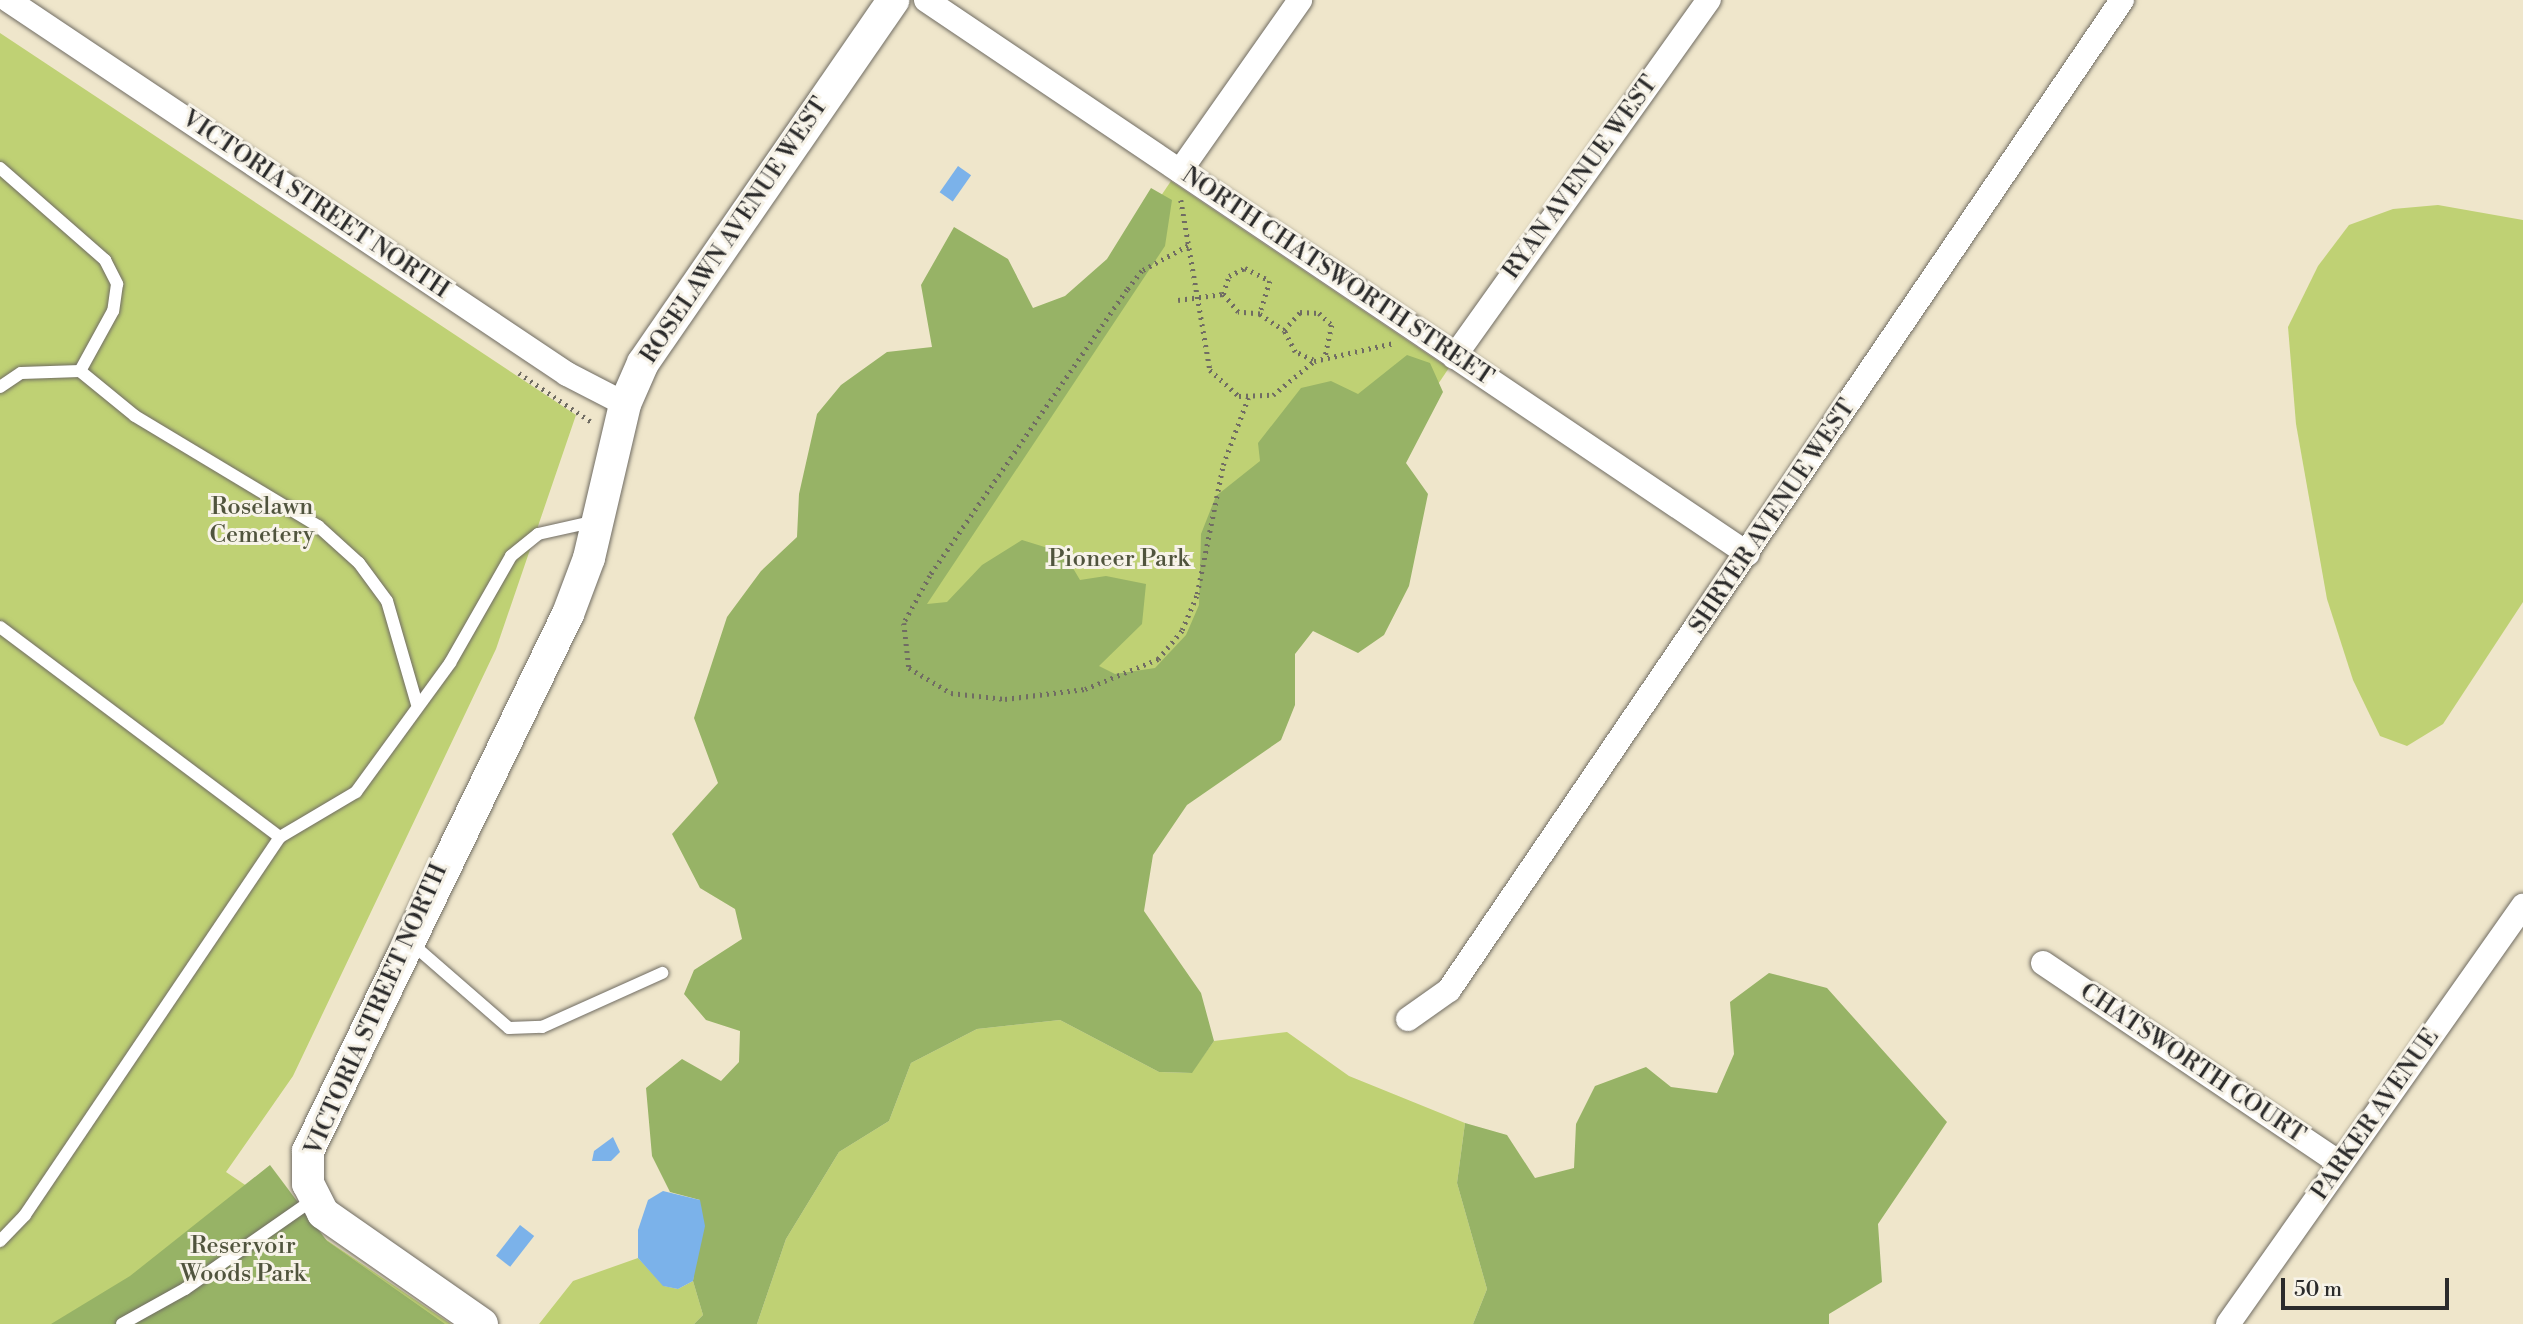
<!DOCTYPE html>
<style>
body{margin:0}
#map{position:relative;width:2523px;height:1324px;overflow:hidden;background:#efe6cb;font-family:"Libre Bodoni",serif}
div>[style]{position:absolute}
.green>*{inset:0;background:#bfd174;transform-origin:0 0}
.forest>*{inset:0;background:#97b366}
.water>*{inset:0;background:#7bb2ea;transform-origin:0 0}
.path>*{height:4.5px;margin-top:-2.25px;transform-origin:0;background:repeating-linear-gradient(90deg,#706c63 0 2px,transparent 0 7px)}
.roads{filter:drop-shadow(0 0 2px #706c63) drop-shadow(0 0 2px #706c63)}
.service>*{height:12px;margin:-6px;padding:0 6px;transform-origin:6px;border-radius:6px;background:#fff}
.minor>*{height:24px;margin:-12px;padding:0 12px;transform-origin:12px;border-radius:12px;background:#fff}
.tertiary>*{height:32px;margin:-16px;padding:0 16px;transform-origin:16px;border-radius:16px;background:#fff}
span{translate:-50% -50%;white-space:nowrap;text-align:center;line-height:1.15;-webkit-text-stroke:6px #f7f3e8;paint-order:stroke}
.street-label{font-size:24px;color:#2b2b2b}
.park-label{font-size:24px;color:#50543d}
.scale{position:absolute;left:2281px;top:1278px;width:168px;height:32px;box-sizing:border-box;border:4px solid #2b2b2b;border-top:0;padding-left:9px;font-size:21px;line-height:24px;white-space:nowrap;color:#2b2b2b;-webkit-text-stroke:5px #f7f3e8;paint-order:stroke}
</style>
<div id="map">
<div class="green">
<i style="clip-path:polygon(0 33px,576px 415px,496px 649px,293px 1076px,226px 1172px,451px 1324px,0 1324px)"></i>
<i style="left:1171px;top:181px;width:335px;height:689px;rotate:34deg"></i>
<i style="clip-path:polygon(2438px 205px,2523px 220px,2523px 602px,2443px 724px,2407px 746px,2380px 736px,2353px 680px,2327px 599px,2296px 424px,2288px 327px,2318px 266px,2349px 225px,2393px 209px)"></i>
<i style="clip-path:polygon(1060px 1020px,1159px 1072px,1191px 1073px,1214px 1041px,1287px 1032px,1349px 1076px,1465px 1123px,1457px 1183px,1487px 1289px,1473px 1324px,757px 1324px,786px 1239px,839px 1152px,889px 1121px,911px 1063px,977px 1029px)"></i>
<i style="clip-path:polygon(638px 1258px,664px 1286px,678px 1289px,693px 1281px,703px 1315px,694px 1324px,539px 1324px,573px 1281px)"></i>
</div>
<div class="forest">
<i style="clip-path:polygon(1151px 188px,1172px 200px,1165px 246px,927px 604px,947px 602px,982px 565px,1022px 540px,1064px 553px,1080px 580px,1106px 576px,1146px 584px,1142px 624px,1099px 666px,1115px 674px,1155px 668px,1186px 635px,1199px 605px,1201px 534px,1216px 496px,1260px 461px,1258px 443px,1301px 388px,1331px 381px,1358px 394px,1407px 355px,1430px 363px,1443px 392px,1406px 463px,1428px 494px,1409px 586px,1384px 635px,1358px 653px,1313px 631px,1295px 654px,1295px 705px,1281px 740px,1187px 805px,1153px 855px,1144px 911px,1201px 993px,1214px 1041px,1192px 1073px,1159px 1072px,1060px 1020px,977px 1029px,911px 1063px,889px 1121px,839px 1152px,786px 1239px,757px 1324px,694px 1324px,703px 1315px,693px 1281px,700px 1200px,670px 1192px,652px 1156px,646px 1088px,682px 1059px,721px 1081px,739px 1062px,740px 1031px,706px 1020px,684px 994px,694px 970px,742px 939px,735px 909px,700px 888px,672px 834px,718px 783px,694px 718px,727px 617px,761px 571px,797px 537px,799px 494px,817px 414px,841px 385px,887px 352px,932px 347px,921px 285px,954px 227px,1008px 259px,1033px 308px,1065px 296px,1107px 259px)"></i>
<i style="clip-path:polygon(1769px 973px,1827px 988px,1947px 1122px,1878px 1224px,1882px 1282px,1829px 1314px,1829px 1324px,1473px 1324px,1487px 1289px,1457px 1183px,1465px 1123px,1507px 1135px,1535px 1178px,1574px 1168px,1576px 1124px,1595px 1086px,1646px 1067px,1671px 1087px,1717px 1093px,1734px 1054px,1730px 1002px)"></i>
<i style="clip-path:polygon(270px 1165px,327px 1241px,445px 1324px,51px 1324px,130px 1276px)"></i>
</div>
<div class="water">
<i style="left:958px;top:166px;width:16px;height:32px;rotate:35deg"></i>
<i style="clip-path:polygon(613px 1137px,620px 1152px,611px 1161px,592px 1161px,594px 1151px)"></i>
<i style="clip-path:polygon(663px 1191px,700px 1200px,705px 1226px,693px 1281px,678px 1289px,663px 1286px,638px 1258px,638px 1230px,648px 1200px)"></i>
<i style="left:520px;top:1225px;width:18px;height:39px;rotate:38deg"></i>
</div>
<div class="path">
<i style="left:1181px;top:200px;width:172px;rotate:80.3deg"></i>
<i style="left:1210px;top:370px;width:39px;rotate:42deg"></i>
<i style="left:1239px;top:396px;width:34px;rotate:-2deg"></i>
<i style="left:1273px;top:395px;width:53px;rotate:-39.7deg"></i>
<i style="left:1314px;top:361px;width:82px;rotate:-12.7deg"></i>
<i style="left:1188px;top:246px;width:52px;rotate:151.5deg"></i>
<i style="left:1142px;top:271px;width:24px;rotate:128deg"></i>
<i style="left:1127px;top:290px;width:347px;rotate:124.6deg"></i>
<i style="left:930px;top:576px;width:54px;rotate:119deg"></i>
<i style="left:904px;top:623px;width:45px;rotate:83.7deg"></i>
<i style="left:909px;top:668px;width:49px;rotate:30.8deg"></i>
<i style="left:951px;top:693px;width:54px;rotate:6.3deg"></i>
<i style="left:1005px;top:699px;width:81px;rotate:-7.1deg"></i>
<i style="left:1085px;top:689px;width:79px;rotate:-22.3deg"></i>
<i style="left:1158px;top:659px;width:38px;rotate:-50deg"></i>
<i style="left:1182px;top:630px;width:39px;rotate:-67deg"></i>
<i style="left:1197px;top:594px;width:132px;rotate:-78.6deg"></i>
<i style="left:1223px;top:465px;width:72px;rotate:-69.5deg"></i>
<i style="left:1178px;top:300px;width:45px;rotate:-7.6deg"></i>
<i style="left:1223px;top:294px;width:19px;rotate:-72deg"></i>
<i style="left:1229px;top:276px;width:18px;rotate:-27deg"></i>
<i style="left:1245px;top:268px;width:28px;rotate:27deg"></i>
<i style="left:1270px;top:281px;width:34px;rotate:107deg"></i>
<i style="left:1260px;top:314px;width:22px;rotate:-175deg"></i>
<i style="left:1238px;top:312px;width:23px;rotate:-130deg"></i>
<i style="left:1260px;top:314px;width:29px;rotate:34deg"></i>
<i style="left:1313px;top:360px;width:20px;rotate:-156deg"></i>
<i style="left:1295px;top:352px;width:25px;rotate:-117deg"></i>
<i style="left:1284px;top:330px;width:24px;rotate:-48deg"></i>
<i style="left:1300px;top:312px;width:19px;rotate:3deg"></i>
<i style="left:1319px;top:313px;width:18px;rotate:43deg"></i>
<i style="left:1332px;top:325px;width:34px;rotate:102deg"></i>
<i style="left:519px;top:373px;width:89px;rotate:34deg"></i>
</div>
<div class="roads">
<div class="service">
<i style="left:0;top:168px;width:140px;rotate:41.2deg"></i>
<i style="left:105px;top:260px;width:27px;rotate:63deg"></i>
<i style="left:117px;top:284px;width:27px;rotate:98deg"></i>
<i style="left:113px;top:311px;width:68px;rotate:118.8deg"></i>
<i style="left:0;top:387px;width:25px;rotate:-34deg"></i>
<i style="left:21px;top:373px;width:59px;rotate:-1.9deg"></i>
<i style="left:80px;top:371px;width:71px;rotate:39.3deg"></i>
<i style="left:135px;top:416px;width:214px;rotate:31deg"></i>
<i style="left:318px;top:526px;width:55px;rotate:42.1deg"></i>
<i style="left:359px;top:563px;width:47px;rotate:53.6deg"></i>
<i style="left:387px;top:601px;width:107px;rotate:73.8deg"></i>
<i style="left:0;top:627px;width:350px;rotate:36.9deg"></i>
<i style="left:410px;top:942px;width:131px;rotate:41deg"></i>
<i style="left:509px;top:1028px;width:33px;rotate:-2deg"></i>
<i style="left:542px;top:1027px;width:132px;rotate:-24.2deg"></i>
<i style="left:0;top:1241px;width:36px;rotate:-46deg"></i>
<i style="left:25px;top:1215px;width:456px;rotate:-56deg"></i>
<i style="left:280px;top:837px;width:88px;rotate:-30.6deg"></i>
<i style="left:356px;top:792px;width:160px;rotate:-53.9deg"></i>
<i style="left:450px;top:663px;width:123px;rotate:-60.3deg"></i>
<i style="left:511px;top:556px;width:35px;rotate:-39deg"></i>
<i style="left:538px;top:534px;width:59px;rotate:-12.6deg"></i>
<i style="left:122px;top:1324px;width:72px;rotate:-29.1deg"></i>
<i style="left:185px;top:1289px;width:157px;rotate:-34.9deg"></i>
</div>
<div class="minor">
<i style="left:8px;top:0;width:673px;rotate:33.78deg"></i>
<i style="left:567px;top:374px;width:65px;rotate:27.3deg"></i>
<i style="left:926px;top:0;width:991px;rotate:33.98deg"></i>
<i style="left:1180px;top:171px;width:209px;rotate:-54.9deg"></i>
<i style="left:1454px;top:357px;width:439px;rotate:-54.5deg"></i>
<i style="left:2043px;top:963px;width:359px;rotate:34deg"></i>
<i style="left:1408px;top:1019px;width:50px;rotate:-35.3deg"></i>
<i style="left:1449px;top:990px;width:1197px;rotate:-55.79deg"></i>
<i style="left:2228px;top:1324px;width:512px;rotate:-54.79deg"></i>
</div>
<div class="tertiary">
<i style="left:482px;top:1324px;width:194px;rotate:-145.1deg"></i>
<i style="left:323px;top:1213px;width:33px;rotate:-117deg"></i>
<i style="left:308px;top:1184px;width:33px;rotate:-90deg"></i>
<i style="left:308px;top:1151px;width:597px;rotate:-64.17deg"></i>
<i style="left:568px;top:614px;width:60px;rotate:-69.4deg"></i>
<i style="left:589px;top:558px;width:158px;rotate:-76.8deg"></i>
<i style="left:625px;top:404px;width:45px;rotate:-66.3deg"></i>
<i style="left:643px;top:363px;width:441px;rotate:-55.4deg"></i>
</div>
</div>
<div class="street-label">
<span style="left:1581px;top:178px;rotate:-54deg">RYAN AVENUE WEST</span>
<span style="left:315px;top:205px;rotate:34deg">VICTORIA STREET NORTH</span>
<span style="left:735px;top:231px;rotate:-56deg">ROSELAWN AVENUE WEST</span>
<span style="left:1337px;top:277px;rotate:34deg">NORTH CHATSWORTH STREET</span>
<span style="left:1773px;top:517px;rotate:-56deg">SHRYER AVENUE WEST</span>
<span style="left:377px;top:1010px;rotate:-66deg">VICTORIA STREET NORTH</span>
<span style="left:2192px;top:1064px;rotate:34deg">CHATSWORTH COURT</span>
<span style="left:2376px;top:1115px;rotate:-55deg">PARKER AVENUE</span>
</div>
<div class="park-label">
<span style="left:262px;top:522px">Roselawn<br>Cemetery</span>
<span style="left:1119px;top:560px">Pioneer Park</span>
<span style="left:243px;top:1261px">Reservoir<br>Woods Park</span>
</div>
<div class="scale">50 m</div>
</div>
